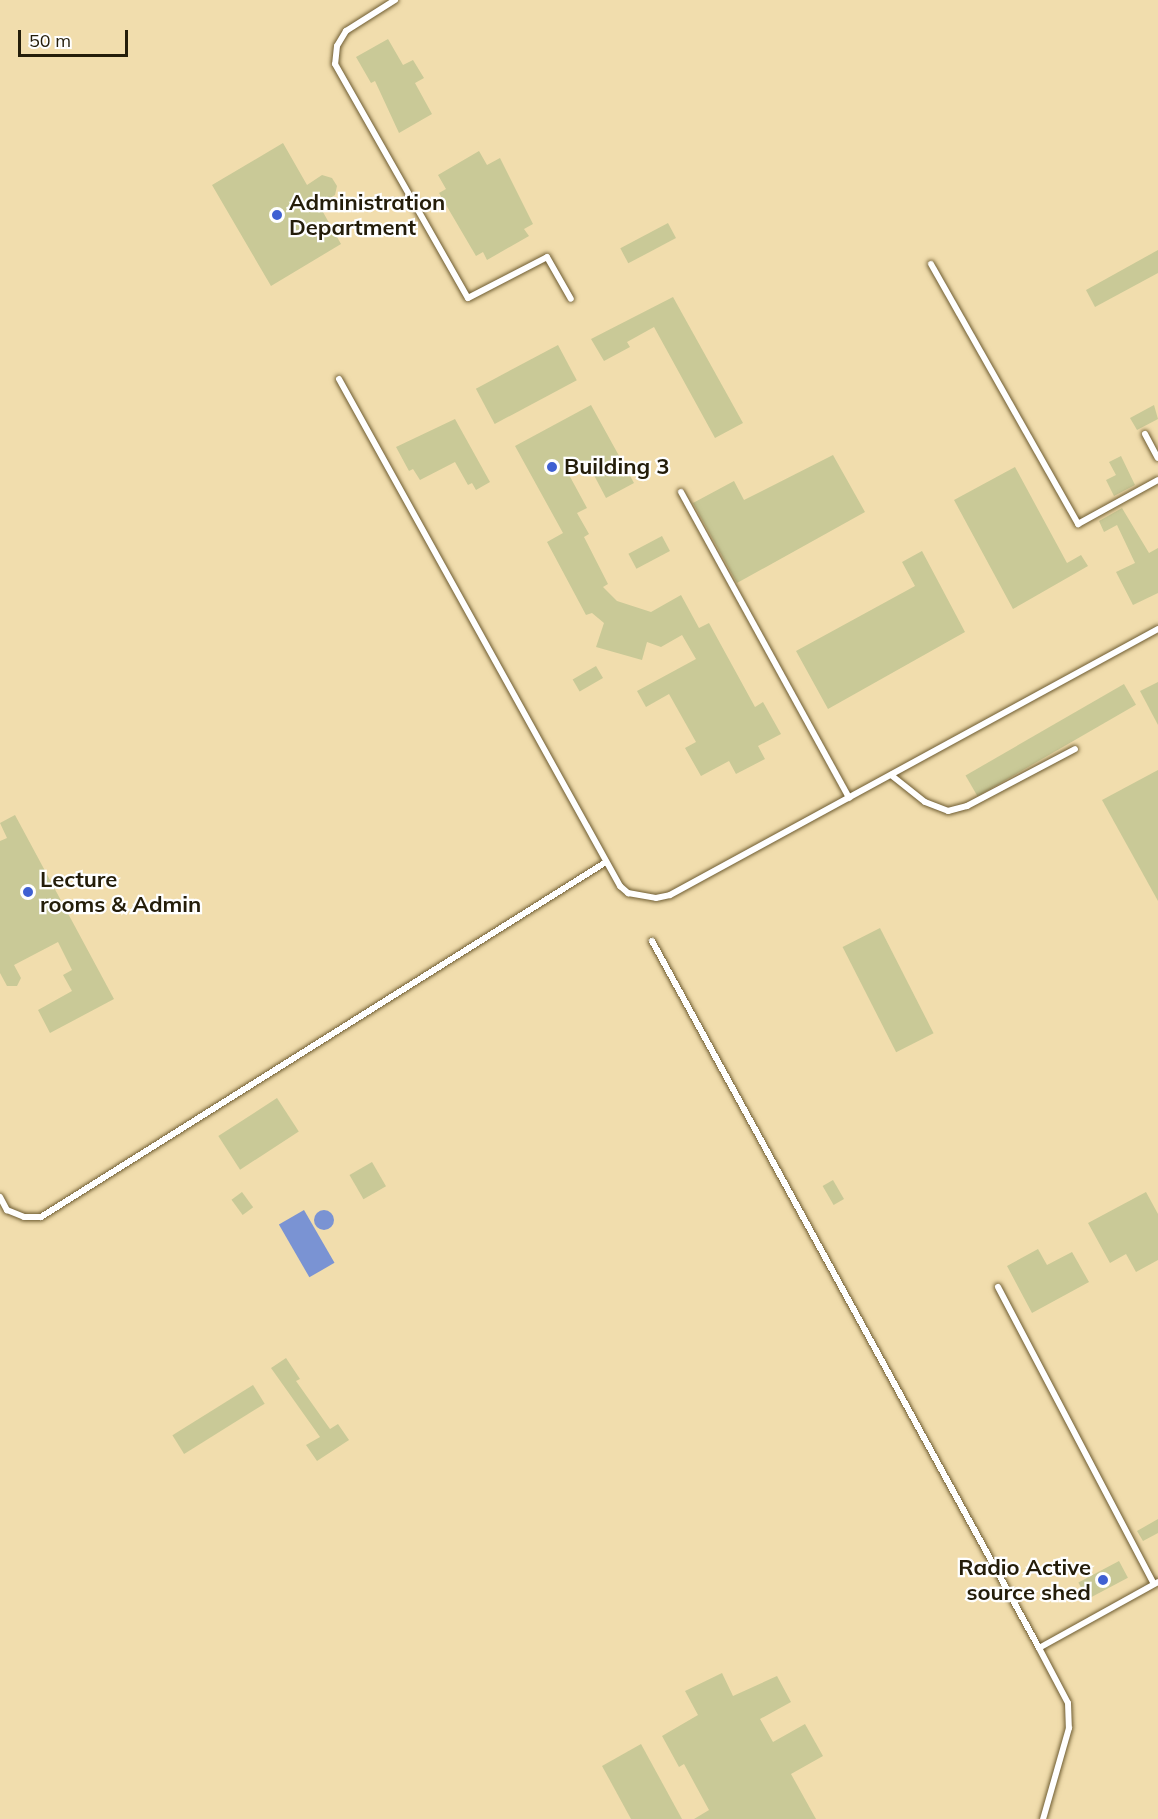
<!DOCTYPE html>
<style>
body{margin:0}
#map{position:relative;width:1158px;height:1819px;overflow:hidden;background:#f1ddad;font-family:Mulish,sans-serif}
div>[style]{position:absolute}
.water>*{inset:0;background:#7a93d3;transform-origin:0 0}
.round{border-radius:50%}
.building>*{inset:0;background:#c9c997;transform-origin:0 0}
.roads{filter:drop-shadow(0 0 2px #6e5c31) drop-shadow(0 0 2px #6e5c31)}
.lane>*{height:6px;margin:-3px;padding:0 3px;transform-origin:3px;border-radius:3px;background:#fff}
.dots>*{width:16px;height:16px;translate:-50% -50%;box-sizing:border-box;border:3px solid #fff;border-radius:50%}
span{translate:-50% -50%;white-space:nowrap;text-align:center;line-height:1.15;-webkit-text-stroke:4.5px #fff;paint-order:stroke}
.poi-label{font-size:22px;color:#241d0a;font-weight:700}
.left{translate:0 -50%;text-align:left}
.right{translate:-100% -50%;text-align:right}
.scale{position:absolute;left:18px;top:30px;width:110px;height:27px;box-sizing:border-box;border:3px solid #241d0a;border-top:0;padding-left:8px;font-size:18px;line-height:21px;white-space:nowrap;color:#241d0a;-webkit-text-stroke:4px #fff;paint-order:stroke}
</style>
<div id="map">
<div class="water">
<i class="round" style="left:314px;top:1210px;width:20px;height:20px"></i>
<i style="left:304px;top:1210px;width:61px;height:29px;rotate:60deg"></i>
</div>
<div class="building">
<i style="clip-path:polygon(388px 39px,403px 65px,413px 60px,424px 78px,415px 83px,432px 114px,399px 133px,375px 81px,371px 83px,356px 57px)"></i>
<i style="clip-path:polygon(283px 143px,307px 185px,322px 175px,332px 178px,337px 186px,335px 195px,319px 205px,341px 244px,271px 286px,212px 185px)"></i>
<i style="clip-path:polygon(479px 151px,487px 165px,500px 158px,533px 224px,524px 229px,529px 236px,487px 260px,483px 252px,476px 256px,439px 193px,446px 189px,438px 175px)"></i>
<i style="left:668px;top:223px;width:17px;height:54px;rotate:62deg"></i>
<i style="clip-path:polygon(1158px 250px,1158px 273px,1095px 307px,1086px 290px)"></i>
<i style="clip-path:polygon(673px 297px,743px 423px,715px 438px,654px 327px,627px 342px,630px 347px,604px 361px,591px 339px)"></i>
<i style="left:558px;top:345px;width:40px;height:93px;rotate:62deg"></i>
<i style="clip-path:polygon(591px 405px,634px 483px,606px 498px,587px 462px,568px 473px,587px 508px,577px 513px,589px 534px,584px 537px,608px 584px,603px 587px,617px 601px,651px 612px,681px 595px,699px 628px,709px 623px,755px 707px,763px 702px,781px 734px,758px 746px,765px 759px,736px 774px,729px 761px,701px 776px,685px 748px,696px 742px,669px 694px,646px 707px,637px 691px,696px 659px,682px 635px,661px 647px,647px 642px,642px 660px,596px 647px,604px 623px,592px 613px,586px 615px,547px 542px,563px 533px,515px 446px)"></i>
<i style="clip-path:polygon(1154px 405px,1158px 419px,1137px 430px,1130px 418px)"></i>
<i style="clip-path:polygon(455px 419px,490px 482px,476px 490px,472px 483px,468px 485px,455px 462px,420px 480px,413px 469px,409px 471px,396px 447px)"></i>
<i style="clip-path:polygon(833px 455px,865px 512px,737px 583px,693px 503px,734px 481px,744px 500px)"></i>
<i style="clip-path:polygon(1121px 456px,1135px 485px,1114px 496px,1106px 480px,1116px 475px,1109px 462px)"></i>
<i style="clip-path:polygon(1015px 467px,1067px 563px,1081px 555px,1088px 566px,1013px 609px,954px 500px)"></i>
<i style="clip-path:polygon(1122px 508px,1149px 553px,1158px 548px,1158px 593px,1133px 605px,1116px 572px,1135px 563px,1117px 525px,1104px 532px,1099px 521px)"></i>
<i style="left:662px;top:536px;width:17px;height:38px;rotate:62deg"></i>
<i style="clip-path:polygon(922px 551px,965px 632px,828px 709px,796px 651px,915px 586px,902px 562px)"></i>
<i style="left:596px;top:666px;width:14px;height:27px;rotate:60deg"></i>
<i style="clip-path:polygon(1158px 682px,1158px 725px,1140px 691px)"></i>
<i style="left:1124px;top:684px;width:24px;height:183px;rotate:60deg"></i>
<i style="clip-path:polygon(1158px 770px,1158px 901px,1102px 800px)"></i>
<i style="clip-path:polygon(15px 815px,114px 999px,50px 1033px,38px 1010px,72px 991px,63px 975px,72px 970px,58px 942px,14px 965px,21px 978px,17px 986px,7px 986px,0 973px,0 841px,7px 838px,0 823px)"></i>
<i style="left:880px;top:928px;width:118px;height:42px;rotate:63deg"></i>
<i style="left:277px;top:1098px;width:40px;height:70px;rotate:57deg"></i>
<i style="left:372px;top:1162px;width:28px;height:26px;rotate:60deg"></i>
<i style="left:833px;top:1180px;width:22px;height:12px;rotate:60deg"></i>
<i style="left:242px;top:1192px;width:19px;height:13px;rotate:54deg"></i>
<i style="clip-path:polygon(1146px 1192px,1158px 1214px,1158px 1260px,1136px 1272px,1126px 1254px,1110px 1263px,1088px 1223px)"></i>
<i style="clip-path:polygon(1038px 1249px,1047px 1265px,1072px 1252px,1089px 1282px,1032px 1313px,1007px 1266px)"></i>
<i style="clip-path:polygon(286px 1358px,300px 1379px,296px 1381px,330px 1429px,338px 1424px,349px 1440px,317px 1461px,306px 1445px,320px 1437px,271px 1368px)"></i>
<i style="left:253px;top:1385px;width:22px;height:95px;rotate:58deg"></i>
<i style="clip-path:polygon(1158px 1519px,1158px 1533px,1143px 1541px,1137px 1531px)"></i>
<i style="left:1119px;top:1561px;width:19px;height:46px;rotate:62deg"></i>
<i style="clip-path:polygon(722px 1673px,733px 1696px,777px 1676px,791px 1702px,760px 1719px,773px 1742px,805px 1724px,823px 1756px,791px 1774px,816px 1819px,694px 1819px,709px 1810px,684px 1764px,679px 1767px,662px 1736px,698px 1715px,685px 1691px)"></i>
<i style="clip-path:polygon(641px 1744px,682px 1819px,631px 1819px,602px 1766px)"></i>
</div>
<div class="roads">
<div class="lane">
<i style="left:395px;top:0;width:58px;rotate:147.7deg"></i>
<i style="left:346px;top:31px;width:17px;rotate:121deg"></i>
<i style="left:337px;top:46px;width:18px;rotate:96deg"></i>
<i style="left:335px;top:64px;width:269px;rotate:60.4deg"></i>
<i style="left:468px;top:298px;width:89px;rotate:-27.4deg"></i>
<i style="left:547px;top:257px;width:48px;rotate:60.3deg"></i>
<i style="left:931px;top:264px;width:299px;rotate:60.5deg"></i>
<i style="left:1078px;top:524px;width:91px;rotate:-28.8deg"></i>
<i style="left:339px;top:379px;width:580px;rotate:61deg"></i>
<i style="left:620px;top:886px;width:11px;rotate:41deg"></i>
<i style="left:628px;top:893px;width:28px;rotate:10deg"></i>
<i style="left:656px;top:898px;width:14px;rotate:-12deg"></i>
<i style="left:670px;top:895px;width:556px;rotate:-28.59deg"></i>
<i style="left:1145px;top:434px;width:27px;rotate:62deg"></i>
<i style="left:681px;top:492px;width:349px;rotate:61.2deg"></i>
<i style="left:891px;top:775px;width:43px;rotate:38.5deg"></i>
<i style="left:925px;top:802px;width:25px;rotate:21deg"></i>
<i style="left:948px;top:811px;width:20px;rotate:-15deg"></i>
<i style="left:967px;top:806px;width:122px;rotate:-27.8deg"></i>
<i style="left:652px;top:941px;width:806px;rotate:61.3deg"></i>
<i style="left:1039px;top:1648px;width:136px;rotate:-29deg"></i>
<i style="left:0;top:1197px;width:15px;rotate:62deg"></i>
<i style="left:7px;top:1210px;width:18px;rotate:22deg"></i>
<i style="left:24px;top:1217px;width:17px"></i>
<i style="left:41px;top:1217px;width:667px;rotate:-32.14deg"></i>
<i style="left:998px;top:1287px;width:335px;rotate:62.3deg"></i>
<i style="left:1039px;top:1648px;width:62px;rotate:62.2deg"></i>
<i style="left:1068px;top:1703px;width:25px;rotate:88deg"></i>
<i style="left:1069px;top:1728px;width:95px;rotate:105.9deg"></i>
</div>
</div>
<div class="dots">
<i style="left:277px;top:215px;background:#3f60d2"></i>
<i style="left:552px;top:467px;background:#3f60d2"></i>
<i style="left:28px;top:892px;background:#3f60d2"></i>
<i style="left:1103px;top:1580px;background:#3f60d2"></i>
</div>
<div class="poi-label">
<span class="left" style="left:289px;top:215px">Administration<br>Department</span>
<span class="left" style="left:564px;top:467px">Building 3</span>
<span class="left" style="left:40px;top:892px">Lecture<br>rooms &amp; Admin</span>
<span class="right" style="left:1091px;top:1580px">Radio Active<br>source shed</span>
</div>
<div class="scale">50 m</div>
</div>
